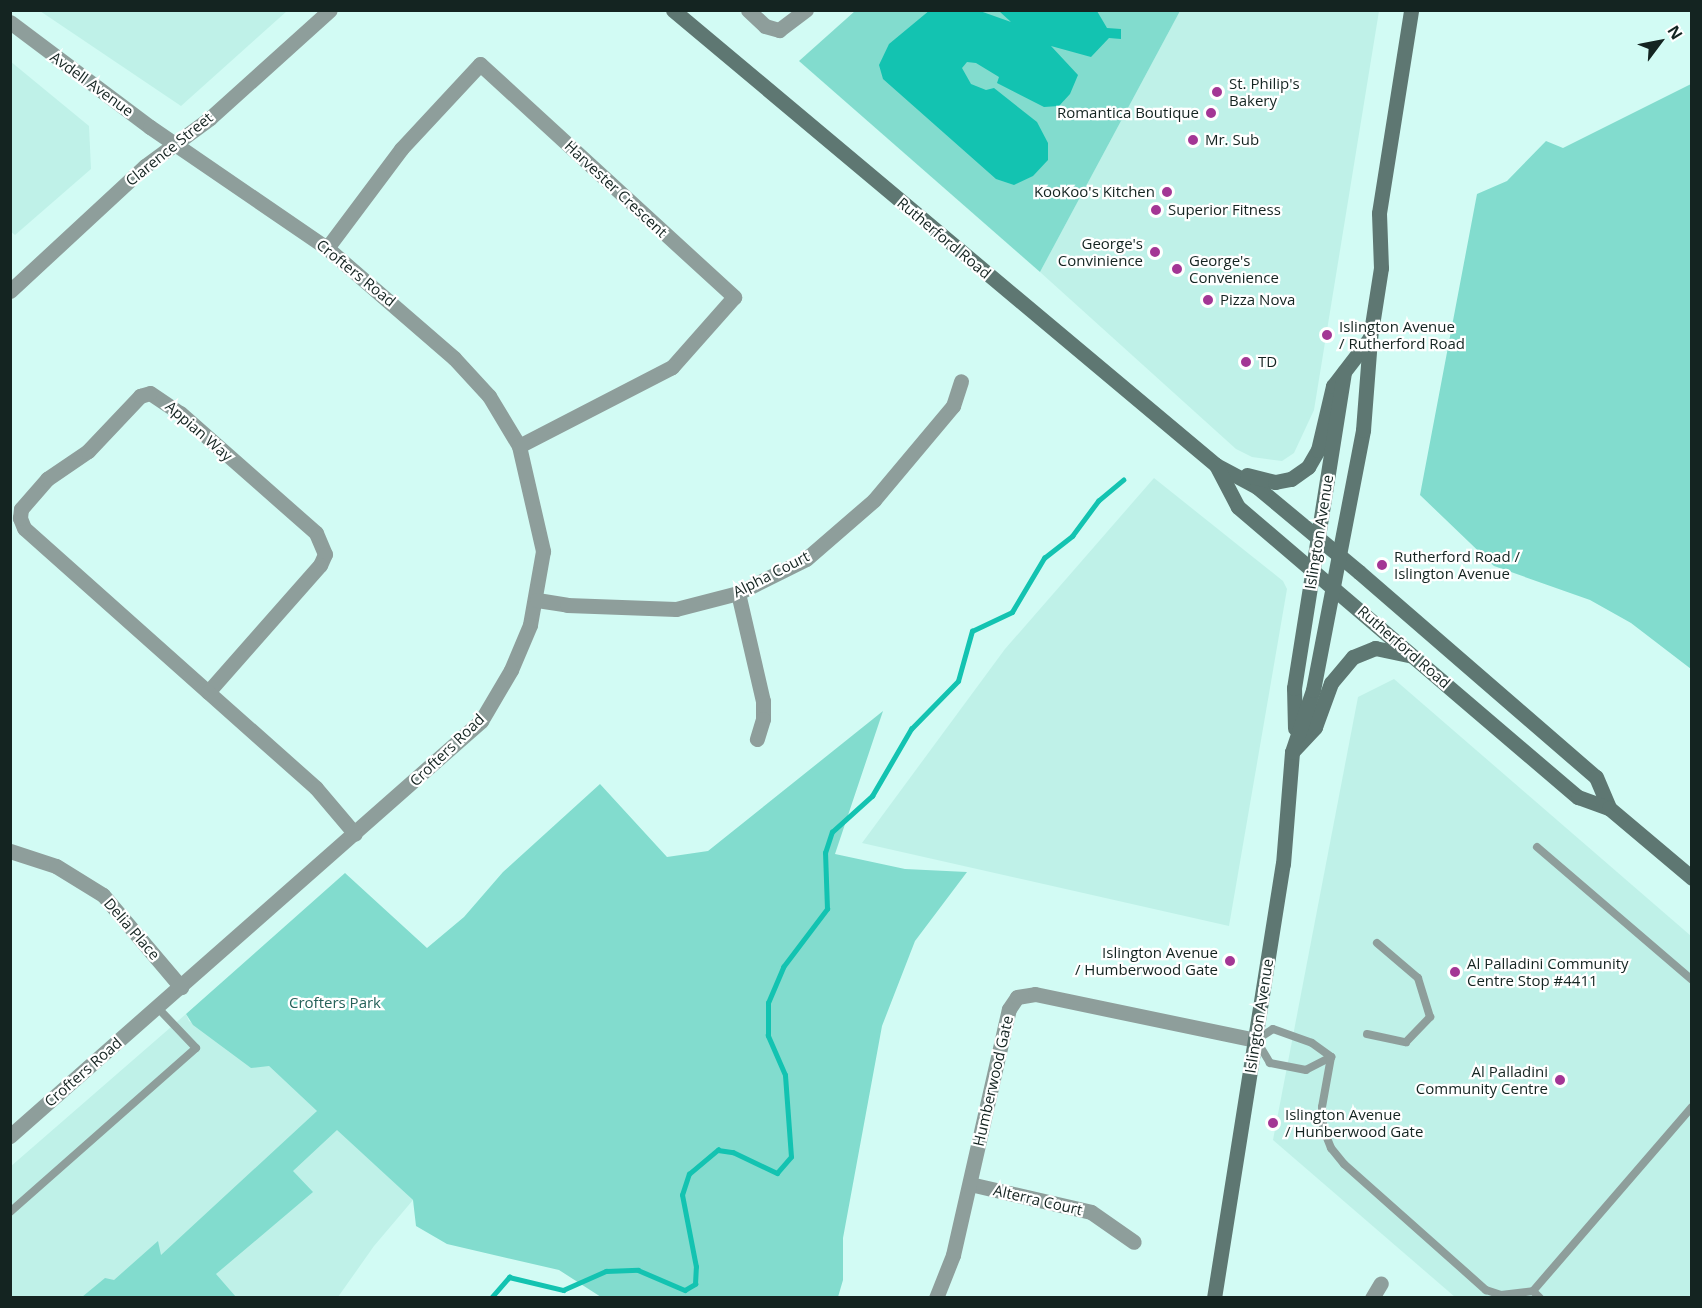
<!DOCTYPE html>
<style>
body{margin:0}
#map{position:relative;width:1702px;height:1308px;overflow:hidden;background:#d2fbf4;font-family:"Open Sans",sans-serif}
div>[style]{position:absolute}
.built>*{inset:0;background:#bff1e8}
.green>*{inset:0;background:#82dcce}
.water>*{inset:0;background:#13c3b1}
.stream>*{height:4.5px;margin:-2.25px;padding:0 2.25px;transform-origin:2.25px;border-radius:2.25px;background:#13c3b1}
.service>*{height:8px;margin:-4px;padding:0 4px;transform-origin:4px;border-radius:4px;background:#8e9e9b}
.minor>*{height:15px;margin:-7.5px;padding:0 7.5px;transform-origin:7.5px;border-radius:7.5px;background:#8e9e9b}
.tertiary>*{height:15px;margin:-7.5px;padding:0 7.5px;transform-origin:7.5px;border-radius:7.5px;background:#8e9e9b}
.secondary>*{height:15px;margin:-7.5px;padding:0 7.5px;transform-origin:7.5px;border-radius:7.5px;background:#5e7772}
.dots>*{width:16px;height:16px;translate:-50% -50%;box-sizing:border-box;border:3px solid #fff;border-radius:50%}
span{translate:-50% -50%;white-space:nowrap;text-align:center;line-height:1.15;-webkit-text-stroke:4.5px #fff;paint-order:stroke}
.poi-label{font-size:15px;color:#142421}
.left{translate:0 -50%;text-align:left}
.right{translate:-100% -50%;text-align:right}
.street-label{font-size:15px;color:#142421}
.park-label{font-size:15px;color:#256159}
.frame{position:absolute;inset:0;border:12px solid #142421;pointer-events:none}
.north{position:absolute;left:1630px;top:12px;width:60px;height:60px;-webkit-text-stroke:4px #fff;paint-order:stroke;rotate:58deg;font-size:16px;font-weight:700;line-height:24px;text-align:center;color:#142421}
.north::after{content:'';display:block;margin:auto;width:21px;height:27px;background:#142421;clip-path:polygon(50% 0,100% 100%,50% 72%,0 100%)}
</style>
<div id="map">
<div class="built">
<i style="clip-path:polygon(40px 11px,287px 11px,181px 106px)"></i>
<i style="clip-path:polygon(1180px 11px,1379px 11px,1314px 410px,1294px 453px,1282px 461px,1252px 457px,1236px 449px,1040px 272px)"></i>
<i style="clip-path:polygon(10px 61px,89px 126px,91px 169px,15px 235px,10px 231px)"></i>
<i style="clip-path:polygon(1154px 478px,1283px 581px,1287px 589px,1229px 926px,862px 843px,1005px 649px)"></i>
<i style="clip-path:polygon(1394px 679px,1691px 936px,1691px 1297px,1455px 1297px,1273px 1140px,1358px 697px)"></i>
<i style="clip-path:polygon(186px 1014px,189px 1021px,269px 1066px,413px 1200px,374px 1246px,338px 1297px,11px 1297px,10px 1167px)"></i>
</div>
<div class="green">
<i style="clip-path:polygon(855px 11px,1180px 11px,1040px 272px,799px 61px)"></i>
<i style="clip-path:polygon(1691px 84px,1691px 83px,1691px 669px,1631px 623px,1590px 600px,1494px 566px,1420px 495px,1477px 194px,1507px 181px,1546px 141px,1563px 148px)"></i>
<i style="clip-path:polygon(883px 711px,835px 854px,905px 869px,967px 872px,915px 941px,882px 1026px,843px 1238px,843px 1280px,838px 1297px,601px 1297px,559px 1270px,447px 1244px,416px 1226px,413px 1200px,337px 1130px,293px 1171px,313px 1192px,216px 1274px,236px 1297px,82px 1297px,105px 1278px,114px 1280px,158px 1241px,161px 1255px,317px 1111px,269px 1066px,251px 1068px,193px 1025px,186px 1014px,345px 873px,427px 948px,464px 917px,503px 872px,600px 784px,667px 857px,708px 851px)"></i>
</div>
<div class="water">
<i style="clip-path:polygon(930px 10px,980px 11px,1011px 22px,999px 11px,1097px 11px,1107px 28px,1121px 29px,1121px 39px,1109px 38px,1091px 57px,1051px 46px,1078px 75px,1070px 94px,1059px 106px,1044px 107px,997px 83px,999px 77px,976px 63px,967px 62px,962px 68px,971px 84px,986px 90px,994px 88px,1037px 122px,1048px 143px,1048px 160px,1033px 176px,1014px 185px,996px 179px,883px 79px,879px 65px,889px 44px)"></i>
</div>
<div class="stream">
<i style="left:491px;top:1298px;width:28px;rotate:-49deg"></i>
<i style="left:509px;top:1277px;width:56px;rotate:13.5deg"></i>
<i style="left:563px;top:1290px;width:47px;rotate:-23.8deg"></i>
<i style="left:606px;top:1271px;width:32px;rotate:-2deg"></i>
<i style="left:638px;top:1270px;width:51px;rotate:23.1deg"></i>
<i style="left:685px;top:1290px;width:12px;rotate:-31deg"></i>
<i style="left:695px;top:1284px;width:17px;rotate:-87deg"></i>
<i style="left:696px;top:1267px;width:73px;rotate:-101deg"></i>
<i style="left:682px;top:1195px;width:22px;rotate:-72deg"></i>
<i style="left:689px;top:1174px;width:38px;rotate:-40deg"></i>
<i style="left:718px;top:1150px;width:15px;rotate:8deg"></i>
<i style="left:733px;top:1152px;width:49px;rotate:25.5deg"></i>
<i style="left:777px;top:1173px;width:21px;rotate:-49deg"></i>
<i style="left:791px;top:1157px;width:82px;rotate:-94.2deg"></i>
<i style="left:785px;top:1075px;width:43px;rotate:-113.6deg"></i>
<i style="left:768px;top:1036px;width:33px;rotate:-90deg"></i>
<i style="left:768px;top:1003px;width:39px;rotate:-67deg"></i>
<i style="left:783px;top:967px;width:73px;rotate:-52.8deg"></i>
<i style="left:827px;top:909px;width:56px;rotate:-92deg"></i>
<i style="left:825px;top:853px;width:22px;rotate:-72deg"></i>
<i style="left:832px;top:832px;width:54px;rotate:-42deg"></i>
<i style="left:872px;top:796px;width:78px;rotate:-59.8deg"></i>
<i style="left:911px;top:729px;width:67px;rotate:-45.6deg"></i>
<i style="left:958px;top:681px;width:52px;rotate:-74.4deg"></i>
<i style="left:972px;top:631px;width:44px;rotate:-25.4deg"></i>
<i style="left:1012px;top:612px;width:63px;rotate:-59.3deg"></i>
<i style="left:1044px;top:558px;width:36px;rotate:-38deg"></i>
<i style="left:1072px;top:536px;width:44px;rotate:-53.4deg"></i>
<i style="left:1098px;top:501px;width:33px;rotate:-40deg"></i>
</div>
<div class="service">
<i style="left:1537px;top:847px;width:204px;rotate:40.6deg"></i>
<i style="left:1273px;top:1029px;width:41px;rotate:19.7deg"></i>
<i style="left:1312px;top:1043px;width:24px;rotate:36deg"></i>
<i style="left:1331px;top:1057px;width:28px;rotate:153deg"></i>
<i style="left:1306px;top:1070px;width:37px;rotate:-169deg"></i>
<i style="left:1270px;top:1063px;width:27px;rotate:-121deg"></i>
<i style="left:1256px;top:1040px;width:20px;rotate:-33deg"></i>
<i style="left:1367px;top:1034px;width:40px;rotate:12deg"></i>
<i style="left:1406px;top:1042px;width:35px;rotate:-46deg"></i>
<i style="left:1430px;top:1017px;width:41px;rotate:-107.1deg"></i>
<i style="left:1418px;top:978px;width:54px;rotate:-139.5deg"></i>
<i style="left:1331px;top:1057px;width:51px;rotate:100.2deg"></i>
<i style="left:1322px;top:1107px;width:21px;rotate:87deg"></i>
<i style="left:1323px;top:1128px;width:22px;rotate:68deg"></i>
<i style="left:1331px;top:1148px;width:21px;rotate:51deg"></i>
<i style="left:1344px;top:1164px;width:190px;rotate:41.6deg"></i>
<i style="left:1486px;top:1290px;width:16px;rotate:18deg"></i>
<i style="left:1501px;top:1295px;width:32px;rotate:-7deg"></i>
<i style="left:1533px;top:1291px;width:243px;rotate:-49.2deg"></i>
<i style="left:10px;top:1212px;width:248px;rotate:-41.4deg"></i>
<i style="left:196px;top:1048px;width:57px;rotate:-133.6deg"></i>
<i style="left:1533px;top:1291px;width:10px;rotate:45deg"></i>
</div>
<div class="minor">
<i style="left:748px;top:10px;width:23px;rotate:43deg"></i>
<i style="left:765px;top:26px;width:15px;rotate:16deg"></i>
<i style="left:779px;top:30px;width:34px;rotate:-37deg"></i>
<i style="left:10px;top:22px;width:175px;rotate:36.9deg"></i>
<i style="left:150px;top:127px;width:214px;rotate:34.4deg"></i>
<i style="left:327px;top:248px;width:168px;rotate:40.9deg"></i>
<i style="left:454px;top:358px;width:52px;rotate:47.4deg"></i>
<i style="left:489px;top:396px;width:58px;rotate:59deg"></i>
<i style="left:519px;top:446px;width:108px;rotate:77.1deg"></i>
<i style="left:543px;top:551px;width:75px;rotate:100deg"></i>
<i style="left:530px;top:625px;width:49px;rotate:112.9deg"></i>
<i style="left:511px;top:670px;width:59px;rotate:120.5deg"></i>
<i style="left:481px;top:721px;width:628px;rotate:138.62deg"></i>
<i style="left:327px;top:248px;width:124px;rotate:-53.2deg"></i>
<i style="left:401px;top:149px;width:116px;rotate:-47.1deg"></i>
<i style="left:480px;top:64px;width:345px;rotate:42.5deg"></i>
<i style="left:734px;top:297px;width:94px;rotate:131.5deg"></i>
<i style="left:672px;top:367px;width:172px;rotate:152.7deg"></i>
<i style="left:150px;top:393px;width:36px;rotate:34deg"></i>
<i style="left:180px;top:413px;width:181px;rotate:41.4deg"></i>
<i style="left:316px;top:533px;width:23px;rotate:67deg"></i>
<i style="left:325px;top:554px;width:12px;rotate:114deg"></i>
<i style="left:320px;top:565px;width:169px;rotate:131.4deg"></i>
<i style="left:208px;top:692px;width:246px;rotate:-138.3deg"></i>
<i style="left:24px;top:528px;width:11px;rotate:-112deg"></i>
<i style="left:20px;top:518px;width:9px;rotate:-84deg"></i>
<i style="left:21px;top:509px;width:40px;rotate:-49deg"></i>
<i style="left:47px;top:479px;width:50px;rotate:-34.3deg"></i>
<i style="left:88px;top:451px;width:76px;rotate:-46.6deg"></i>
<i style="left:140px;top:396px;width:10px;rotate:-17deg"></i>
<i style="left:738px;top:593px;width:111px;rotate:77deg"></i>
<i style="left:763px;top:701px;width:18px;rotate:90deg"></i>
<i style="left:763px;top:719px;width:21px;rotate:107deg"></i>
<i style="left:537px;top:600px;width:30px;rotate:9deg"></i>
<i style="left:567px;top:605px;width:109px;rotate:2.1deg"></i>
<i style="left:676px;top:609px;width:64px;rotate:-14.5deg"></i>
<i style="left:738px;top:593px;width:76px;rotate:-26.6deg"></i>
<i style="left:806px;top:559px;width:90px;rotate:-40.9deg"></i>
<i style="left:874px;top:500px;width:123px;rotate:-50deg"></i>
<i style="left:953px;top:406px;width:26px;rotate:-72deg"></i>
<i style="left:208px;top:692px;width:144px;rotate:41.6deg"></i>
<i style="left:316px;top:788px;width:60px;rotate:49.7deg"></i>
<i style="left:10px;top:851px;width:48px;rotate:18.1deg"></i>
<i style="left:56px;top:866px;width:55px;rotate:31.7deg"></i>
<i style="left:103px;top:895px;width:121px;rotate:49.7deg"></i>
<i style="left:970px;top:1184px;width:124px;rotate:13deg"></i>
<i style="left:1091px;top:1212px;width:52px;rotate:34.9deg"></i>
<i style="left:936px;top:1298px;width:46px;rotate:-68.4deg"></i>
<i style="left:953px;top:1255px;width:252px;rotate:-77.2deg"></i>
<i style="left:1009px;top:1009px;width:14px;rotate:-56deg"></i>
<i style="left:1017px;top:997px;width:18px;rotate:-9deg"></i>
<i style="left:1035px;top:994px;width:226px;rotate:11.8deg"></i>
<i style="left:1372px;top:1298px;width:17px;rotate:-59deg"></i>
</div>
<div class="tertiary">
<i style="left:10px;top:291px;width:184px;rotate:-42.8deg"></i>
<i style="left:145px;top:166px;width:81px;rotate:-36.4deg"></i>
<i style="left:210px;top:118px;width:161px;rotate:-42deg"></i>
</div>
<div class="secondary">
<i style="left:673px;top:10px;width:708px;rotate:39.96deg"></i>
<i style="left:1216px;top:465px;width:47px;rotate:28.2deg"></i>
<i style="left:1257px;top:487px;width:133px;rotate:39.8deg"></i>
<i style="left:1359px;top:572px;width:313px;rotate:40.9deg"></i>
<i style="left:1596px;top:777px;width:34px;rotate:67deg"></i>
<i style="left:1216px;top:465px;width:47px;rotate:62.4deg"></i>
<i style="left:1238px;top:507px;width:447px;rotate:40.5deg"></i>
<i style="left:1578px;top:797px;width:33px;rotate:20deg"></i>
<i style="left:1609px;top:808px;width:109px;rotate:40.1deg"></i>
<i style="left:1247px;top:475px;width:29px;rotate:14deg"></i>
<i style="left:1275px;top:482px;width:16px;rotate:-11deg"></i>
<i style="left:1291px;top:479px;width:21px;rotate:-35deg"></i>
<i style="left:1308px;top:467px;width:20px;rotate:-60deg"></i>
<i style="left:1318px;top:450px;width:66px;rotate:-76.8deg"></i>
<i style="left:1333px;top:386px;width:61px;rotate:-52.4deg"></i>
<i style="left:1295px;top:728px;width:40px;rotate:-91.4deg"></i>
<i style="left:1294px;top:688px;width:320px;rotate:-81deg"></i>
<i style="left:1292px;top:752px;width:34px;rotate:-47deg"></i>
<i style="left:1315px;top:727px;width:47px;rotate:-70deg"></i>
<i style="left:1331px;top:683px;width:34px;rotate:-50deg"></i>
<i style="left:1353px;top:657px;width:24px;rotate:-22deg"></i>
<i style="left:1375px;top:648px;width:35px;rotate:12deg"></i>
<i style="left:1214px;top:1298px;width:439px;rotate:-81deg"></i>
<i style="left:1283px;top:864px;width:112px;rotate:-85.4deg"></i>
<i style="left:1292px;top:752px;width:65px;rotate:-71.3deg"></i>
<i style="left:1313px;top:690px;width:265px;rotate:-79.1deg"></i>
<i style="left:1363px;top:430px;width:92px;rotate:-85.6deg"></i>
<i style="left:1370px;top:338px;width:71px;rotate:-81.1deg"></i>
<i style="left:1381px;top:268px;width:55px;rotate:-92.1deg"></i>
<i style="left:1379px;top:213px;width:206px;rotate:-81deg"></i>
</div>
<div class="dots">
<i style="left:1217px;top:92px;background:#a33695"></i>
<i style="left:1211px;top:113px;background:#a33695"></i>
<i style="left:1193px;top:140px;background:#a33695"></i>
<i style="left:1167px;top:192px;background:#a33695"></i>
<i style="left:1156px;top:210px;background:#a33695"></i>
<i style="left:1155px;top:252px;background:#a33695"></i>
<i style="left:1177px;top:269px;background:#a33695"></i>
<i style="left:1208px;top:300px;background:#a33695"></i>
<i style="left:1327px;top:335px;background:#a33695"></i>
<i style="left:1246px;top:362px;background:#a33695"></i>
<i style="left:1382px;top:565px;background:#a33695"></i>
<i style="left:1230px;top:961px;background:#a33695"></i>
<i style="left:1455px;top:972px;background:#a33695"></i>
<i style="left:1560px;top:1080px;background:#a33695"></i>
<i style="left:1273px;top:1123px;background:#a33695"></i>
</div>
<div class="poi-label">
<span class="left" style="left:1229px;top:92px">St. Philip's<br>Bakery</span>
<span class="right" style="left:1199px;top:113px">Romantica Boutique</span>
<span class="left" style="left:1205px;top:140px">Mr. Sub</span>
<span class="right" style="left:1155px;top:192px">KooKoo's Kitchen</span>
<span class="left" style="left:1168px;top:210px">Superior Fitness</span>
<span class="right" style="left:1143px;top:252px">George's<br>Convinience</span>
<span class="left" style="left:1189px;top:269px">George's<br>Convenience</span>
<span class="left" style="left:1220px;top:300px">Pizza Nova</span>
<span class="left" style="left:1339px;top:335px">Islington Avenue<br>/ Rutherford Road</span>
<span class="left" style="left:1258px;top:362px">TD</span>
<span class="left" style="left:1394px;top:565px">Rutherford Road /<br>Islington Avenue</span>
<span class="right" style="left:1218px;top:961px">Islington Avenue<br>/ Humberwood Gate</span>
<span class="left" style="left:1467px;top:972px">Al Palladini Community<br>Centre Stop #4411</span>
<span class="right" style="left:1548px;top:1080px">Al Palladini<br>Community Centre</span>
<span class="left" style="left:1285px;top:1123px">Islington Avenue<br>/ Hunberwood Gate</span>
</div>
<div class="street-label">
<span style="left:92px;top:84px;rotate:36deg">Avdell Avenue</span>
<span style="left:169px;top:149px;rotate:-39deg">Clarence Street</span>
<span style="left:616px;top:189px;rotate:43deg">Harvester Crescent</span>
<span style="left:944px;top:238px;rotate:40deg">Rutherford Road</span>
<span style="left:356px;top:273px;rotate:39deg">Crofters Road</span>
<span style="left:199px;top:431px;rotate:41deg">Appian Way</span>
<span style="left:1319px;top:532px;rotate:-81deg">Islington Avenue</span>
<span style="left:771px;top:574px;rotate:-27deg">Alpha Court</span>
<span style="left:1404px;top:647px;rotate:41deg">Rutherford Road</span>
<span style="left:447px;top:750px;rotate:-44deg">Crofters Road</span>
<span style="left:132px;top:929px;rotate:49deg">Delia Place</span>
<span style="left:1259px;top:1016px;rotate:-81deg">Islington Avenue</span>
<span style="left:83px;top:1072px;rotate:-41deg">Crofters Road</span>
<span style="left:993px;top:1081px;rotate:-77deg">Humberwood Gate</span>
<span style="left:1038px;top:1200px;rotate:13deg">Alterra Court</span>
</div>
<div class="park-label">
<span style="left:335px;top:1003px">Crofters Park</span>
</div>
<div class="frame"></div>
<div class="north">N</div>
</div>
